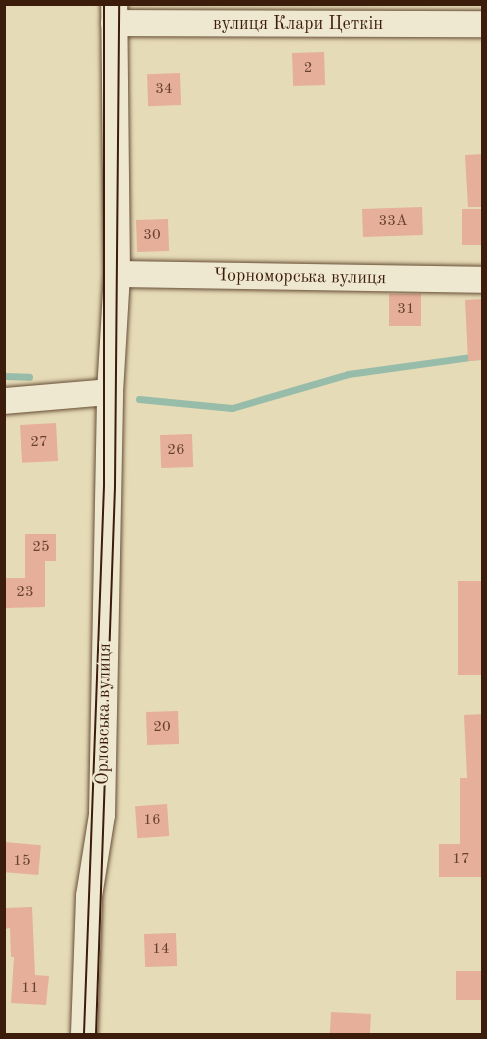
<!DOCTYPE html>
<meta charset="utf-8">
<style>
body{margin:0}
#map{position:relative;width:487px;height:1039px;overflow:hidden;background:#e6dbb7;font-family:"Old Standard TT",serif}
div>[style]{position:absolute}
.stream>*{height:7px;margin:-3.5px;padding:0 3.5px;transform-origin:3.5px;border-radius:3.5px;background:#97bca9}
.building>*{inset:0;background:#e6af9a;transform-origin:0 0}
.roads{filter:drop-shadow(0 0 2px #664c35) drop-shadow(0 0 2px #664c35)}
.street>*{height:26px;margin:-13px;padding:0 13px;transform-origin:13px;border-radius:13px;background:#efe8d0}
.tram>*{height:1.5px;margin:-0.75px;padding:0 0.75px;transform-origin:0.75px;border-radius:0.75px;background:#3c1c0a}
span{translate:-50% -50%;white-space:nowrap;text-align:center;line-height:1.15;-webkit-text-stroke:5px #efe8d0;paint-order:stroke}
.number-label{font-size:15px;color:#66412e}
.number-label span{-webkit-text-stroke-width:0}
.street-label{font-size:18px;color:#3c1c0a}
.frame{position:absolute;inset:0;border:6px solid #3c1c0a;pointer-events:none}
</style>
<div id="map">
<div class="stream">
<i style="left:4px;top:376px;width:25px;rotate:2deg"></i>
<i style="left:139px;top:399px;width:93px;rotate:5.5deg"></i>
<i style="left:232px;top:408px;width:121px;rotate:-16.3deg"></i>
<i style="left:348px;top:374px;width:130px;rotate:-7.9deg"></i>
</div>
<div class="building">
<i style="left:324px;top:52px;width:33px;height:32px;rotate:88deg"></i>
<i style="left:180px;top:73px;width:32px;height:33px;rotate:88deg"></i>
<i style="clip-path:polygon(483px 154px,483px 207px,468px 207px,465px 155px)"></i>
<i style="left:422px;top:207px;width:28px;height:60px;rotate:88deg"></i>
<i style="left:462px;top:209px;width:21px;height:36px"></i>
<i style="left:168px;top:219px;width:32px;height:32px;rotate:88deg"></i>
<i style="left:389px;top:294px;width:32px;height:32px"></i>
<i style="clip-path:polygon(483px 299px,483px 360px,468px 361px,465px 300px)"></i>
<i style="left:56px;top:423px;width:38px;height:36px;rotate:87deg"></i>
<i style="left:192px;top:434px;width:33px;height:32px;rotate:88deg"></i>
<i style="clip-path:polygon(25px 534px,56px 534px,56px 561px,45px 561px,45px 607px,5px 608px,5px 578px,25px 578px)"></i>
<i style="left:483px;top:581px;width:94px;height:25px;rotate:90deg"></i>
<i style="left:178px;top:711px;width:33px;height:32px;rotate:88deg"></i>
<i style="clip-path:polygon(483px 714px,483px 877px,439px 877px,439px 844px,460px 844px,460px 778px,467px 778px,464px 715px)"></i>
<i style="left:167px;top:804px;width:32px;height:32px;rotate:86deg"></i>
<i style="left:5px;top:842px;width:36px;height:30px;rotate:5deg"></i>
<i style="clip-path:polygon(32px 907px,35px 975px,49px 976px,46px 1005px,11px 1003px,14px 957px,11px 957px,10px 928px,4px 929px,4px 908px)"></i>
<i style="left:176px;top:933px;width:33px;height:32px;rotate:88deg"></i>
<i style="left:456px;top:971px;width:27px;height:29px"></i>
<i style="left:331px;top:1012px;width:40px;height:23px;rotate:3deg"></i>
</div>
<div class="roads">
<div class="street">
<i style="left:114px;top:23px;width:368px;rotate:0.2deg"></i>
<i style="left:117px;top:274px;width:365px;rotate:0.9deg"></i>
<i style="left:4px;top:401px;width:106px;rotate:-4.9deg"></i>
<i style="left:84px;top:1034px;width:138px;rotate:-87.9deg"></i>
<i style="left:89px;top:896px;width:82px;rotate:-80.9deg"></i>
<i style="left:102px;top:815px;width:423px;rotate:-88.9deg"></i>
<i style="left:110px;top:392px;width:118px;rotate:-86.6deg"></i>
<i style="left:117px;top:274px;width:270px;rotate:-90.6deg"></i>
</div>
</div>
<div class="tram">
<i style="left:84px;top:1034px;width:548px;rotate:-87.91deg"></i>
<i style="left:104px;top:486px;width:482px;rotate:-90deg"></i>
<i style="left:96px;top:1034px;width:548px;rotate:-88.01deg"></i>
<i style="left:115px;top:486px;width:482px;rotate:-89.5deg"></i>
</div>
<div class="number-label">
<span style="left:308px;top:69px">2</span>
<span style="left:164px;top:90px">34</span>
<span style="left:393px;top:222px">33А</span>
<span style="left:152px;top:236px">30</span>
<span style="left:406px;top:310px">31</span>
<span style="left:39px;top:443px">27</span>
<span style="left:176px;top:451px">26</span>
<span style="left:41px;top:548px">25</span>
<span style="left:25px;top:593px">23</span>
<span style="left:162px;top:728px">20</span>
<span style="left:152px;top:821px">16</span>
<span style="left:461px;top:860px">17</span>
<span style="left:22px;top:862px">15</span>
<span style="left:161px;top:950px">14</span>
<span style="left:30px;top:989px">11</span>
</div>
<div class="street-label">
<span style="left:298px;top:24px">вулиця Клари Цеткін</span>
<span style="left:300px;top:277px;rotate:1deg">Чорноморська вулиця</span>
<span style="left:104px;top:714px;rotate:-89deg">Орловська вулиця</span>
</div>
<div class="frame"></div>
</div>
